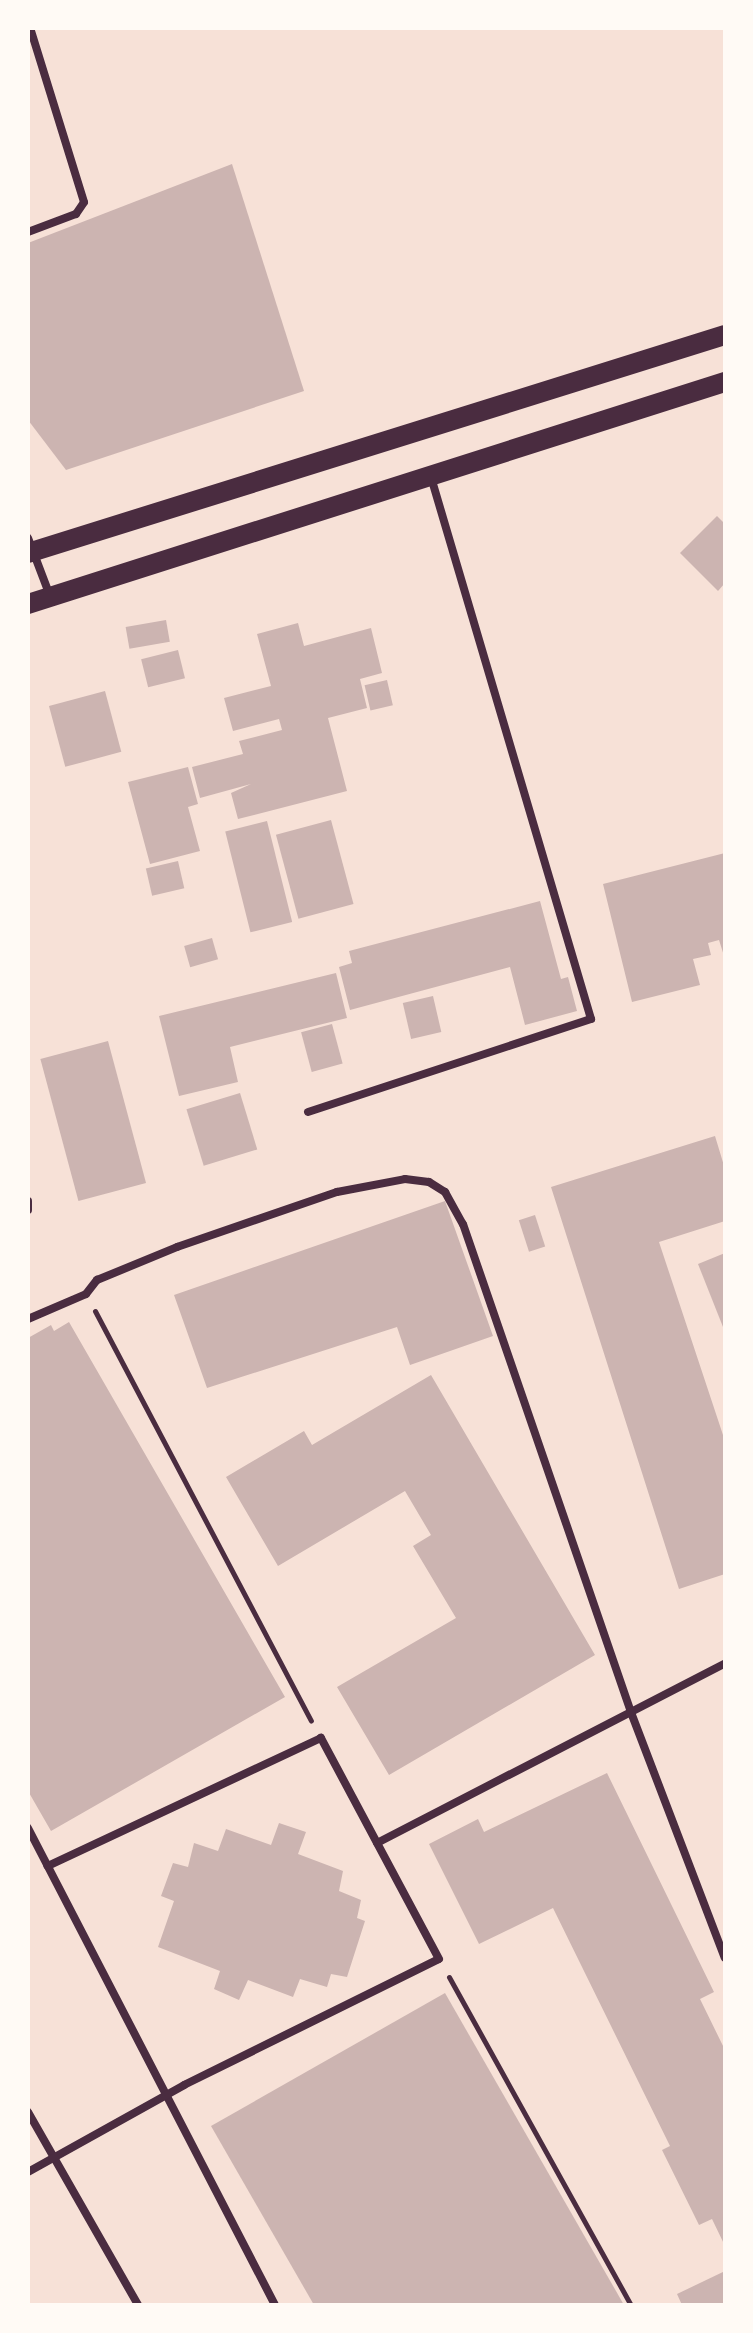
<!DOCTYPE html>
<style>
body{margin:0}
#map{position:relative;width:753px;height:2333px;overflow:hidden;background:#f7e1d7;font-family:"Source Sans 3",sans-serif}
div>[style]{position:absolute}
.building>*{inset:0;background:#ccb4b1;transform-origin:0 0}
.path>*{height:5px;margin:-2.5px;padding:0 2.5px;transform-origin:2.5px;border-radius:2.5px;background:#4a2c40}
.minor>*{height:8px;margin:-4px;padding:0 4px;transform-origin:4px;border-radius:4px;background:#4a2c40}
.primary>*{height:20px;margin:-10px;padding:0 10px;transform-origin:10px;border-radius:10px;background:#4a2c40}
span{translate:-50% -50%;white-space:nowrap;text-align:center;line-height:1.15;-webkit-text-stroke:8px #fffaf5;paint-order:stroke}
.frame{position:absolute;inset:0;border:30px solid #fffaf5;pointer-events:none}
</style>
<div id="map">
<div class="building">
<i style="clip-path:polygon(232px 164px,304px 391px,66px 470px,28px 420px,28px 243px)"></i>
<i style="clip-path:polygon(717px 516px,725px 524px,725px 583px,718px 591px,680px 553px)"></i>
<i style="left:166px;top:620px;width:22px;height:41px;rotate:80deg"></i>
<i style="clip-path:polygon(298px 623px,304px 646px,371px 628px,382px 673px,360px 679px,367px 708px,328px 718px,347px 791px,238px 819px,231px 793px,251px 784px,200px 798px,192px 767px,243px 754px,239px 741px,282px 730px,279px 719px,233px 731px,224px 698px,271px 686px,257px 634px)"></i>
<i style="left:178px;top:650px;width:29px;height:38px;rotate:76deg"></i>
<i style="left:387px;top:680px;width:26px;height:23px;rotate:77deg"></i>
<i style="left:105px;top:691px;width:63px;height:58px;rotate:75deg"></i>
<i style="clip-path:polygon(188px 767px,198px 804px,188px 807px,200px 851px,150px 864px,128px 782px)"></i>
<i style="left:331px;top:820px;width:87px;height:57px;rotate:75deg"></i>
<i style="left:267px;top:821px;width:104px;height:43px;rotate:76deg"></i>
<i style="clip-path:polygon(725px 853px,725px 959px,719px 940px,708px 943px,711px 955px,693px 959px,700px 985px,632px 1002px,603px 884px)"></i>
<i style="left:178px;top:861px;width:28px;height:33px;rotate:77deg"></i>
<i style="clip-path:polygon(540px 901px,561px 979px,568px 977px,577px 1011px,525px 1025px,510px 967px,350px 1010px,339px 967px,352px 963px,349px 951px)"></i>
<i style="left:212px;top:938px;width:22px;height:29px;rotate:74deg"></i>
<i style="clip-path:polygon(336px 973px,347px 1018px,230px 1047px,238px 1082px,179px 1096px,159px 1016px)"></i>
<i style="left:433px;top:996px;width:37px;height:31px;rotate:77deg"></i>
<i style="left:332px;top:1024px;width:41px;height:32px;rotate:75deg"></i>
<i style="left:108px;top:1041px;width:147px;height:70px;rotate:75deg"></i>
<i style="left:240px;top:1093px;width:59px;height:56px;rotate:73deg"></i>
<i style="clip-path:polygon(715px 1136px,725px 1169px,725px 1221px,659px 1242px,725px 1441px,725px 1574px,679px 1589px,551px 1187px)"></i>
<i style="clip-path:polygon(445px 1201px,493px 1336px,410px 1365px,397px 1327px,207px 1388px,174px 1295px)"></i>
<i style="left:535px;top:1215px;width:33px;height:17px;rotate:72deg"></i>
<i style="clip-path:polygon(725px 1253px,725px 1332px,698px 1264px)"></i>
<i style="clip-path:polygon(69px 1322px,285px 1697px,51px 1831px,28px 1791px,28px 1338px,51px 1325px,54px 1331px)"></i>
<i style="clip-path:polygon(431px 1375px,595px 1655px,389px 1775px,337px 1687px,456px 1618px,413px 1546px,431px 1535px,405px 1491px,278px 1566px,226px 1477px,304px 1431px,312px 1445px)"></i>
<i style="clip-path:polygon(607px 1773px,714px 1992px,700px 1999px,725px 2050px,725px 2246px,712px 2219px,699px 2225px,662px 2150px,670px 2146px,553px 1908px,479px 1944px,429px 1844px,478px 1819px,484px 1832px)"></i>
<i style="clip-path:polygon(279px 1823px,306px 1832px,298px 1854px,343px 1871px,339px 1891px,361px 1900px,357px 1918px,365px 1921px,347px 1977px,331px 1974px,327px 1987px,300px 1979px,293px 1997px,248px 1980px,239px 2000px,214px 1989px,220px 1971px,158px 1947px,174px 1901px,161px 1896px,173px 1863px,188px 1867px,194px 1843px,218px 1851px,226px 1829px,271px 1845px)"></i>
<i style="clip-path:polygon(445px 1993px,624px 2305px,314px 2305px,211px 2126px)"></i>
<i style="clip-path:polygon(725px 2271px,725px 2305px,682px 2305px,677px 2294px)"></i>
</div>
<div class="path">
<i style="left:95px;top:1311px;width:463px;rotate:62.2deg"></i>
<i style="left:449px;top:1977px;width:375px;rotate:61deg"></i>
</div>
<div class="minor">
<i style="left:28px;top:232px;width:51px;rotate:-20.6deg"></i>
<i style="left:76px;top:214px;width:14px;rotate:-56deg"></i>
<i style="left:84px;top:202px;width:182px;rotate:-107.2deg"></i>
<i style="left:28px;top:538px;width:62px;rotate:69.2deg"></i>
<i style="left:308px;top:1112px;width:298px;rotate:-18.2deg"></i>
<i style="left:591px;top:1019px;width:565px;rotate:-106.45deg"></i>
<i style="left:28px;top:1201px;width:9px;rotate:90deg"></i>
<i style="left:28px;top:1319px;width:63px;rotate:-23.3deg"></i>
<i style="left:86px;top:1294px;width:18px;rotate:-52deg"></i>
<i style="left:97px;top:1280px;width:87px;rotate:-22.4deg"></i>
<i style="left:177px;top:1247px;width:169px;rotate:-19deg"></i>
<i style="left:337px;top:1192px;width:69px;rotate:-10.8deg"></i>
<i style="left:405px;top:1179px;width:24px;rotate:7deg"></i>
<i style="left:429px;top:1182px;width:19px;rotate:32deg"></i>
<i style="left:445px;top:1192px;width:37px;rotate:61deg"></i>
<i style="left:463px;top:1224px;width:519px;rotate:71.01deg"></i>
<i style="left:632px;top:1715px;width:260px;rotate:69.1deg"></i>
<i style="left:28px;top:1828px;width:537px;rotate:62.62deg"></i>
<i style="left:377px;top:1843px;width:392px;rotate:-27.3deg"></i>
<i style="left:28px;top:2112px;width:222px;rotate:60.3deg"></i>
<i style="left:28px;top:2172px;width:179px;rotate:-29.1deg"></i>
<i style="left:184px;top:2085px;width:284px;rotate:-26.3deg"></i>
<i style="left:439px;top:1959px;width:251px;rotate:-118.1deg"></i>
<i style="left:321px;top:1738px;width:302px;rotate:154.9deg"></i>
</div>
<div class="primary">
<i style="left:28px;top:553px;width:730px;rotate:-17.37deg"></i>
<i style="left:28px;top:604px;width:732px;rotate:-17.67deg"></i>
</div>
<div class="frame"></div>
</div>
